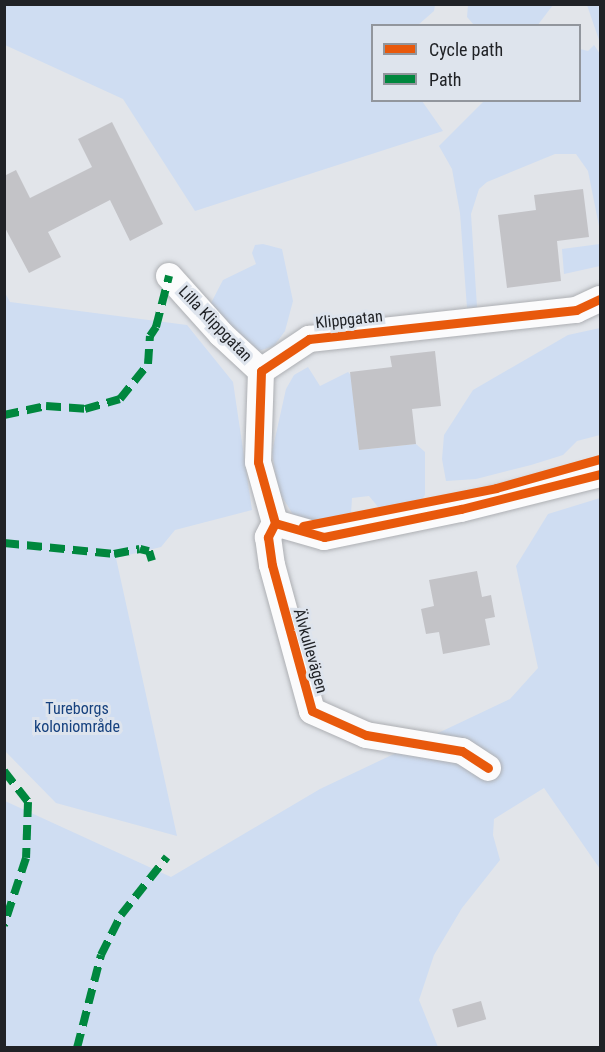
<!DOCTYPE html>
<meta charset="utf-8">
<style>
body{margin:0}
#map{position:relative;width:605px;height:1052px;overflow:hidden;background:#e2e5ea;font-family:"Roboto Condensed",sans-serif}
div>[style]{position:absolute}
.green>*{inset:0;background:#cfddf2}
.building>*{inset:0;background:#c3c3c7;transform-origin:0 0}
.roads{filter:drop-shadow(0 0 2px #adafb3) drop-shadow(0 0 2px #adafb3)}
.street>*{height:26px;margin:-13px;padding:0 13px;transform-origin:13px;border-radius:13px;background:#fbfbfc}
.quiet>*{height:8px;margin-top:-4px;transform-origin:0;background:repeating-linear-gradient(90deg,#00873e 0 15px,transparent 0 23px)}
.cycleway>*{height:9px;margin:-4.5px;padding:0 4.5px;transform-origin:4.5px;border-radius:4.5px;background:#e8590c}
span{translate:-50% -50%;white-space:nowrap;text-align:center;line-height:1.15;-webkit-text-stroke:6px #dee4ed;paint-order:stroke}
.street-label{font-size:16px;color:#202226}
.park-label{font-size:16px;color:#16417e}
.frame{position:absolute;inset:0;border:6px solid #202226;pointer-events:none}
.legend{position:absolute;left:371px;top:24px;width:210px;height:78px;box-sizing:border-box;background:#dee4ed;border:2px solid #92969d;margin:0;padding:8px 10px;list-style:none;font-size:18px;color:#202226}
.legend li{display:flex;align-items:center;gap:12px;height:30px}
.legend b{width:30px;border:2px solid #92969d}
</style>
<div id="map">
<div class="green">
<i style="clip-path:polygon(5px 4px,435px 5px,434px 11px,418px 25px,372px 26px,372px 100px,422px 101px,443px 131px,195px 211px,123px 99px,5px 45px)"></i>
<i style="clip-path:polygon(468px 5px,468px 4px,553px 5px,537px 26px,474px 25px,467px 17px)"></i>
<i style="clip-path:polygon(587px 5px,600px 5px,600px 39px,599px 40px)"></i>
<i style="clip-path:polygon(594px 45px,600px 54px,600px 231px,588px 171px,576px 154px,555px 154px,487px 182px,479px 189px,471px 214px,477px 307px,467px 308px,460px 213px,452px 169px,439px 146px,484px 101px,580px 100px,580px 49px,588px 51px)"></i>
<i style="clip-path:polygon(263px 244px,282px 249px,293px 301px,285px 331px,274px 346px,259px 351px,216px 315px,211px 303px,223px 280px,256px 264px,252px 253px,255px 245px)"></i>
<i style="clip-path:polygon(600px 244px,600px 266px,564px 274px,562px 249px)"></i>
<i style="clip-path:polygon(4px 291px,10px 302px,187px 325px,233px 382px,252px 510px,175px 530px,161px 547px,116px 558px,177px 836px,56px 803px,5px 751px)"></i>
<i style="clip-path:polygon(600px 328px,600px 435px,577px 441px,563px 455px,531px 465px,476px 479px,446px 481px,442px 459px,444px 435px,473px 390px,568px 335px)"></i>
<i style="clip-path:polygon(308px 367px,320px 386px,348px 372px,351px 375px,359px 450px,416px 444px,425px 452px,425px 495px,422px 499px,379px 508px,369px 496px,352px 498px,351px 514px,308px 522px,295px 518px,278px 490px,272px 452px,286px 389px,294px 375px)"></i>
<i style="clip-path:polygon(600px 498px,600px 869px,544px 788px,494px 819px,493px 835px,500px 860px,462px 908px,434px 955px,419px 1000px,438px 1047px,5px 1048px,5px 801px,171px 877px,320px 789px,510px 699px,538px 668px,516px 566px,548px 514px)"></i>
</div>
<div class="building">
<i style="clip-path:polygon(112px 122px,163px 224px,130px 241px,110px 200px,48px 232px,61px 257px,29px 273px,4px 226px,4px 176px,16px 170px,30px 198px,92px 167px,78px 139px)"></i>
<i style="clip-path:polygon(583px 189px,589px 237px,557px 241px,561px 281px,507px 288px,498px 215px,536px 210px,534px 195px)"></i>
<i style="clip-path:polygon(435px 351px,441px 406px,412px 409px,416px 444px,359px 450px,350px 372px,392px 367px,390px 356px)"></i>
<i style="clip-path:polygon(477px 571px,482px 597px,491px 595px,495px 617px,485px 619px,490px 645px,443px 654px,439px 632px,426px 634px,421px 609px,434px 606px,429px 580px)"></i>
<i style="left:481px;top:1001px;width:19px;height:30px;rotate:74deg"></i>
</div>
<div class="roads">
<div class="street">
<i style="left:169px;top:276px;width:78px;rotate:48.1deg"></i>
<i style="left:221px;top:334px;width:54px;rotate:42.8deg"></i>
<i style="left:275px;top:523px;width:63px;rotate:-105.6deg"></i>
<i style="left:258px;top:462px;width:91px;rotate:-88.1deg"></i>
<i style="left:261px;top:371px;width:58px;rotate:-33.7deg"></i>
<i style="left:309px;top:339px;width:269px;rotate:-6.2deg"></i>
<i style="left:576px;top:310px;width:26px;rotate:-25deg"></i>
<i style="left:275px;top:523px;width:16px;rotate:117deg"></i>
<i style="left:268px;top:537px;width:28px;rotate:82deg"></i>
<i style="left:272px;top:565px;width:151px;rotate:74.7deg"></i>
<i style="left:312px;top:711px;width:59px;rotate:24deg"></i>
<i style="left:366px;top:735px;width:97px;rotate:9.5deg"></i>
<i style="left:462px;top:751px;width:31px;rotate:33deg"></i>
<i style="left:275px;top:523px;width:51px;rotate:15.9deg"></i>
<i style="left:324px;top:537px;width:140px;rotate:-11.6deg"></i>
<i style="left:461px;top:509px;width:143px;rotate:-14.1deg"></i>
</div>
</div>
<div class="quiet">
<i style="left:4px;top:415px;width:43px;rotate:-12.1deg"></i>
<i style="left:46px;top:406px;width:39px;rotate:4deg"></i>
<i style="left:85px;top:409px;width:36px;rotate:-16deg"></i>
<i style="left:120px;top:399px;width:45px;rotate:-51.3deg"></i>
<i style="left:148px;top:364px;width:28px;rotate:-86deg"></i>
<i style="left:150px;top:336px;width:11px;rotate:-56deg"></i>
<i style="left:156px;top:327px;width:53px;rotate:-75.7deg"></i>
<i style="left:4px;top:543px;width:111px;rotate:5.7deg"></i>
<i style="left:114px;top:554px;width:26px;rotate:-11deg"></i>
<i style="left:140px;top:549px;width:9px;rotate:13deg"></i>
<i style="left:149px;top:551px;width:10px;rotate:73deg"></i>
<i style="left:4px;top:771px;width:39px;rotate:52deg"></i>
<i style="left:28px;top:802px;width:56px;rotate:92deg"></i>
<i style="left:26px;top:858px;width:71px;rotate:108.2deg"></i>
<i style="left:77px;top:1048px;width:96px;rotate:-75.5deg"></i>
<i style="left:101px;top:955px;width:45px;rotate:-63.4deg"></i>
<i style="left:121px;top:915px;width:74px;rotate:-51.6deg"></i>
</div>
<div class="cycleway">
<i style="left:275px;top:523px;width:63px;rotate:-105.6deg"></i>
<i style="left:258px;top:462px;width:91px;rotate:-88.1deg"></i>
<i style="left:261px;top:371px;width:58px;rotate:-33.7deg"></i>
<i style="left:309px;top:339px;width:269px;rotate:-6.2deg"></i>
<i style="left:576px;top:310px;width:26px;rotate:-25deg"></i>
<i style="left:275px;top:523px;width:16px;rotate:117deg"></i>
<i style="left:268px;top:537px;width:28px;rotate:82deg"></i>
<i style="left:272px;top:565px;width:151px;rotate:74.7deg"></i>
<i style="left:312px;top:711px;width:59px;rotate:24deg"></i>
<i style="left:366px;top:735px;width:97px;rotate:9.5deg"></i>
<i style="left:462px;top:751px;width:31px;rotate:33deg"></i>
<i style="left:275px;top:523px;width:51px;rotate:15.9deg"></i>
<i style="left:324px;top:537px;width:140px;rotate:-11.6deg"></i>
<i style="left:461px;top:509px;width:143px;rotate:-14.1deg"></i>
<i style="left:303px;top:526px;width:197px;rotate:-11.1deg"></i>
<i style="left:496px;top:488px;width:108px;rotate:-15.6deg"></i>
</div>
<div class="street-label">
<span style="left:349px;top:320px;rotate:-6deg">Klippgatan</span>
<span style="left:215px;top:324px;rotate:46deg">Lilla Klippgatan</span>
<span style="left:310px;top:651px;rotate:74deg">Älvkullevägen</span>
</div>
<div class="park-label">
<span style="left:77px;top:718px">Tureborgs<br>koloniområde</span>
</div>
<div class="frame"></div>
<ul class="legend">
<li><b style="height:8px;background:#e8590c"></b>Cycle path</li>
<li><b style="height:8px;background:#00873e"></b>Path</li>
</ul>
</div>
